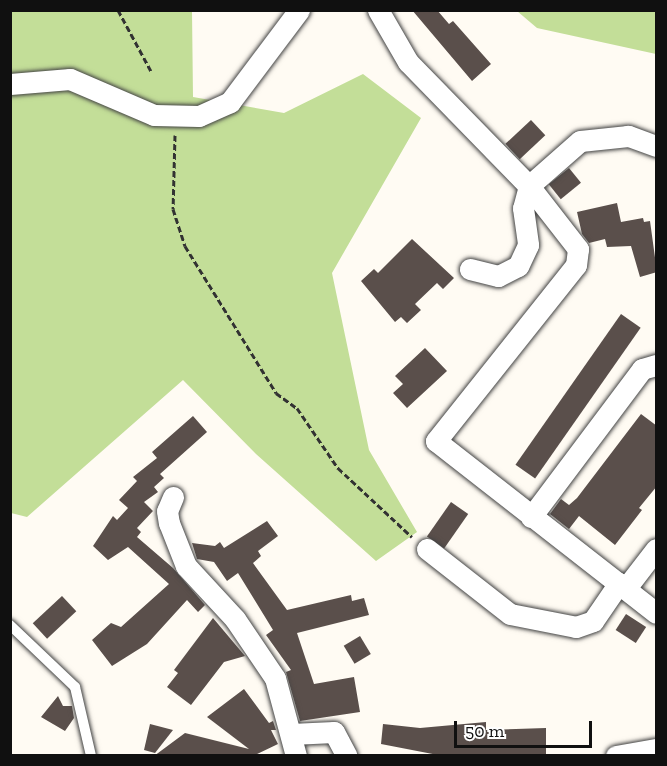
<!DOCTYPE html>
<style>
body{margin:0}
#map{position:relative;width:667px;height:766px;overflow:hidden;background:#fffbf3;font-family:"Zilla Slab",serif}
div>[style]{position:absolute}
.forest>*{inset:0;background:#c3de98}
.building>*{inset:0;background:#5a4f4b;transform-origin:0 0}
.path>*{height:3px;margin-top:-1.5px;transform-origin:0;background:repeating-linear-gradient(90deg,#323232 0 6px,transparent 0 9px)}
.roads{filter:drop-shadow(0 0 2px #434343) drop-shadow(0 0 2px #434343)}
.service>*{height:10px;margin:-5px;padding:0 5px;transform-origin:5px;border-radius:5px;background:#fff}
.minor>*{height:21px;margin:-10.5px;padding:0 10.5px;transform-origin:10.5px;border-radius:10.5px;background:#fff}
span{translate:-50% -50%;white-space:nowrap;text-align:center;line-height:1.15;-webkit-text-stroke:6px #fff;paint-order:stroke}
.frame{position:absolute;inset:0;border:12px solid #101010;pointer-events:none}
.scale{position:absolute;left:454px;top:721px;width:138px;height:27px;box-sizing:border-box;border:3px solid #101010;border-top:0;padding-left:8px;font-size:18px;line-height:21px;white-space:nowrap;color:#101010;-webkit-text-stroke:4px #fff;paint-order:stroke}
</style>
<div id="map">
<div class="forest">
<i style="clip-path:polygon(11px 11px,192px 11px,193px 97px,284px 113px,363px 74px,421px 118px,332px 273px,369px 450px,417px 532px,376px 561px,256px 454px,183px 380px,27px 517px,11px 513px)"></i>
<i style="clip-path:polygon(517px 11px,656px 11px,656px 54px,537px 28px)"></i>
</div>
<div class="building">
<i style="clip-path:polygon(412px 10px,437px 10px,449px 24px,453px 21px,491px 64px,472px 81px)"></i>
<i style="left:531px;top:120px;width:21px;height:35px;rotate:47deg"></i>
<i style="left:569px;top:168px;width:19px;height:26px;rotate:51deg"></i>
<i style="clip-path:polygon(617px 203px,621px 222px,643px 218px,644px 222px,650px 221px,657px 272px,640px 277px,631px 246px,607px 247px,605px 239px,589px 243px,582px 234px,577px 212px)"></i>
<i style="clip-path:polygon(412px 239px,454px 278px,443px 289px,437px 283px,415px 304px,421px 310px,407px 323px,401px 317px,395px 322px,361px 281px,374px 269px,378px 273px)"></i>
<i style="left:621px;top:314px;width:24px;height:184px;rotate:35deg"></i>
<i style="clip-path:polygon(425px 348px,447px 371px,407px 408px,393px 393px,403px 384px,395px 376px)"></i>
<i style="clip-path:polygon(641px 414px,657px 426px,657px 486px,639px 508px,642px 510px,615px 545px,579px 516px,569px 529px,550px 514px,561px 499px,569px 505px,577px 498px)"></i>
<i style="clip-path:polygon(193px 416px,207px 432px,160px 474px,164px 478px,154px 487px,158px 492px,144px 502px,153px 511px,137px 528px,141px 532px,137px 537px,173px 568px,205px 605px,198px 612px,187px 600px,147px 644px,112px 666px,92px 640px,111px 623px,121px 627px,169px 584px,128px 547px,108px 560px,93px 546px,113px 516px,117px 520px,128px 508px,119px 500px,137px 481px,133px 477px,157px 458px,152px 452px)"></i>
<i style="left:451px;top:502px;width:21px;height:42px;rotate:35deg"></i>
<i style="clip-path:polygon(267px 521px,278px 536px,258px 551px,261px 556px,253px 563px,287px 610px,351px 595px,352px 601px,364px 598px,369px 615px,297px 633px,314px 684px,354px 677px,360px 712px,300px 721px,286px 672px,291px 670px,266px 635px,273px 630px,238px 573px,227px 581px,214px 562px,197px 559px,192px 543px,215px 546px,220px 542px,224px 548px)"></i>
<i style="left:62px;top:596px;width:21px;height:40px;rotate:47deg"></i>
<i style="left:626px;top:614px;width:24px;height:19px;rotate:33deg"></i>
<i style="clip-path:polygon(213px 618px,245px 656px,224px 662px,191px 705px,167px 687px,178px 673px,174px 670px)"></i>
<i style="left:360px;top:636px;width:21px;height:19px;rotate:59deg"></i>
<i style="clip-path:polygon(244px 689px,269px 723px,273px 721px,276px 730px,271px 730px,278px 744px,253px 756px,154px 756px,185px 733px,249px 749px,207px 717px)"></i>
<i style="clip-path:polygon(58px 696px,63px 706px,72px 706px,74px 718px,65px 731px,41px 717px)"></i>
<i style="clip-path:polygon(486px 722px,486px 730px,546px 728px,546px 756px,443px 756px,381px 744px,383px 724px,420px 728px)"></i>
<i style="clip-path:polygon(150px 724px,173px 730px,155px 753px,144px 750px)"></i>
</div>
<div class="path">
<i style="left:118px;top:10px;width:69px;rotate:61.6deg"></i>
<i style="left:175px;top:135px;width:74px;rotate:91.5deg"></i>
<i style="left:173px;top:209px;width:39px;rotate:72deg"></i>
<i style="left:185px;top:246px;width:173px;rotate:58.2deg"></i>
<i style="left:276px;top:393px;width:26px;rotate:36deg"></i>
<i style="left:297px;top:408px;width:73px;rotate:55.7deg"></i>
<i style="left:338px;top:468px;width:101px;rotate:43deg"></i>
</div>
<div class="roads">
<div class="service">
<i style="left:10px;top:625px;width:90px;rotate:43.6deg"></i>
<i style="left:75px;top:687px;width:71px;rotate:76.9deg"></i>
</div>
<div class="minor">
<i style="left:378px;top:10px;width:60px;rotate:60deg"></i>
<i style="left:408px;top:62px;width:173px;rotate:45.7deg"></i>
<i style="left:529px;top:186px;width:23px;rotate:105deg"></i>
<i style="left:523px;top:208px;width:37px;rotate:82deg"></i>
<i style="left:528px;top:245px;width:23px;rotate:115deg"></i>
<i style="left:518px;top:266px;width:22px;rotate:153deg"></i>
<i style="left:498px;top:276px;width:29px;rotate:-166deg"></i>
<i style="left:10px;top:84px;width:60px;rotate:-4.8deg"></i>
<i style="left:70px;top:79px;width:91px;rotate:23.2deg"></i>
<i style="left:154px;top:115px;width:45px;rotate:1.3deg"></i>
<i style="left:199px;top:116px;width:34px;rotate:-24deg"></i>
<i style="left:230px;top:102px;width:115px;rotate:-53.1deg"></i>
<i style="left:656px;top:146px;width:30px;rotate:-160deg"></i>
<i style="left:628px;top:136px;width:48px;rotate:174.1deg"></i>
<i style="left:580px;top:141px;width:68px;rotate:138.6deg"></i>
<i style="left:529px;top:186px;width:80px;rotate:52.1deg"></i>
<i style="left:578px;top:249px;width:16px;rotate:97deg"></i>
<i style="left:576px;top:265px;width:225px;rotate:128.5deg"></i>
<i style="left:436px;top:441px;width:279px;rotate:38deg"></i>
<i style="left:173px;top:497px;width:15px;rotate:113deg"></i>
<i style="left:167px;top:511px;width:12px;rotate:81deg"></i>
<i style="left:169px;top:523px;width:46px;rotate:68.4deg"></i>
<i style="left:186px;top:566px;width:72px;rotate:47.2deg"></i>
<i style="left:235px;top:619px;width:71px;rotate:55.9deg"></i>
<i style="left:275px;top:678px;width:81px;rotate:74.9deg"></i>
<i style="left:531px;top:517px;width:185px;rotate:-53.1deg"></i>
<i style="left:642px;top:369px;width:15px;rotate:-16deg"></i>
<i style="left:427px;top:549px;width:105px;rotate:38.1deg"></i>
<i style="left:510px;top:614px;width:67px;rotate:11.1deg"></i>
<i style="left:576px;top:627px;width:18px;rotate:-19deg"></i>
<i style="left:593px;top:621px;width:46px;rotate:-55.6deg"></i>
<i style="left:626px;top:588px;width:49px;rotate:-52.4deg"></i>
<i style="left:291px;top:734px;width:43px;rotate:-2.7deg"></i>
<i style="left:334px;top:732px;width:27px;rotate:62deg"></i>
<i style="left:616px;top:756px;width:41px;rotate:-9.9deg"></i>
</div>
</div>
<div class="frame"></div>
<div class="scale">50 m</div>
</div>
